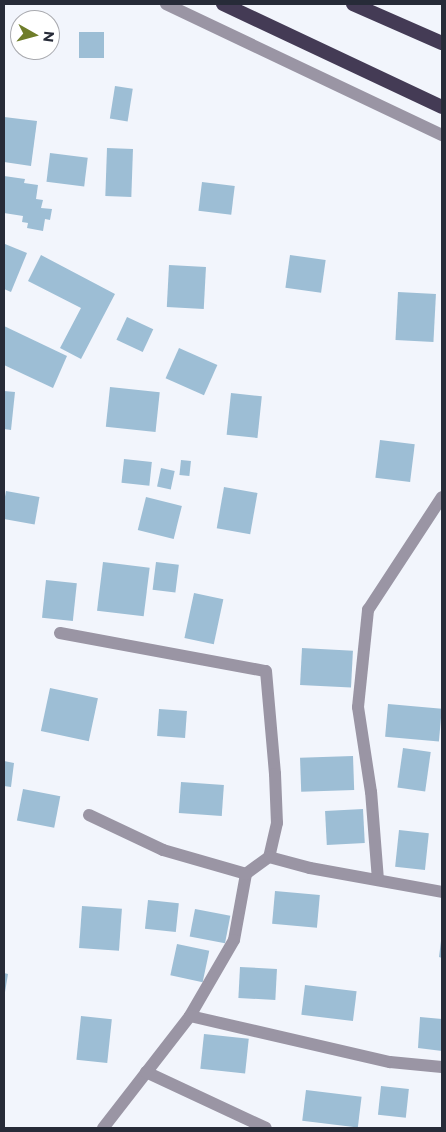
<!DOCTYPE html>
<style>
body{margin:0}
#map{position:relative;width:446px;height:1132px;overflow:hidden;background:#f2f5fc;font-family:Montserrat,sans-serif}
div>[style]{position:absolute}
.building>*{inset:0;background:#9dbed5;transform-origin:0 0}
.minor>*{height:12px;margin:-6px;padding:0 6px;transform-origin:6px;border-radius:6px;background:#9a95a4}
.trunk>*{height:14px;margin:-7px;padding:0 7px;transform-origin:7px;border-radius:7px;background:#443b55}
span{translate:-50% -50%;white-space:nowrap;text-align:center;line-height:1.15;-webkit-text-stroke:4.5px #fff;paint-order:stroke}
.frame{position:absolute;inset:0;border:5px solid #272b38;pointer-events:none}
.north{position:absolute;left:10px;top:10px;width:50px;height:50px;box-sizing:border-box;background:#fff;border:1px solid #a9aaaf;border-radius:50%;rotate:97deg;font-size:14px;font-weight:700;line-height:20px;text-align:center;color:#272b38}
.north::after{content:'';display:block;margin:auto;width:18px;height:22px;background:#6f7d2a;clip-path:polygon(50% 0,100% 100%,50% 72%,0 100%)}
</style>
<div id="map">
<div class="building">
<i style="left:79px;top:32px;width:25px;height:26px"></i>
<i style="left:115px;top:86px;width:18px;height:33px;rotate:9deg"></i>
<i style="clip-path:polygon(4px 117px,37px 121px,31px 166px,4px 162px)"></i>
<i style="left:107px;top:148px;width:26px;height:48px;rotate:2deg"></i>
<i style="left:50px;top:153px;width:38px;height:29px;rotate:7deg"></i>
<i style="clip-path:polygon(4px 176px,25px 179px,24px 183px,38px 185px,36px 199px,43px 200px,41px 208px,52px 209px,50px 220px,45px 219px,43px 231px,27px 228px,28px 223px,22px 222px,23px 216px,4px 213px)"></i>
<i style="left:202px;top:182px;width:33px;height:29px;rotate:7deg"></i>
<i style="clip-path:polygon(5px 244px,27px 253px,11px 292px,4px 289px)"></i>
<i style="clip-path:polygon(41px 255px,115px 294px,81px 359px,60px 348px,81px 308px,28px 281px)"></i>
<i style="left:290px;top:255px;width:36px;height:33px;rotate:8deg"></i>
<i style="left:169px;top:265px;width:37px;height:42px;rotate:3deg"></i>
<i style="left:398px;top:292px;width:38px;height:48px;rotate:3deg"></i>
<i style="left:127px;top:317px;width:29px;height:25px;rotate:25deg"></i>
<i style="clip-path:polygon(4px 326px,67px 356px,53px 388px,4px 365px)"></i>
<i style="left:179px;top:348px;width:42px;height:33px;rotate:24deg"></i>
<i style="left:110px;top:387px;width:50px;height:40px;rotate:6deg"></i>
<i style="clip-path:polygon(4px 391px,15px 392px,11px 430px,4px 429px)"></i>
<i style="left:231px;top:393px;width:31px;height:42px;rotate:6deg"></i>
<i style="left:380px;top:440px;width:35px;height:38px;rotate:7deg"></i>
<i style="left:124px;top:459px;width:28px;height:24px;rotate:6deg"></i>
<i style="left:181px;top:460px;width:10px;height:15px;rotate:6deg"></i>
<i style="left:161px;top:468px;width:14px;height:19px;rotate:12deg"></i>
<i style="left:224px;top:487px;width:34px;height:42px;rotate:10deg"></i>
<i style="left:6px;top:491px;width:34px;height:28px;rotate:10deg"></i>
<i style="left:146px;top:497px;width:37px;height:34px;rotate:14deg"></i>
<i style="left:103px;top:562px;width:47px;height:49px;rotate:7deg"></i>
<i style="left:156px;top:562px;width:23px;height:28px;rotate:7deg"></i>
<i style="left:46px;top:580px;width:31px;height:38px;rotate:6deg"></i>
<i style="left:194px;top:593px;width:30px;height:46px;rotate:12deg"></i>
<i style="left:302px;top:648px;width:51px;height:37px;rotate:3deg"></i>
<i style="left:50px;top:688px;width:49px;height:44px;rotate:12deg"></i>
<i style="left:388px;top:704px;width:54px;height:33px;rotate:5deg"></i>
<i style="left:159px;top:709px;width:28px;height:27px;rotate:4deg"></i>
<i style="left:403px;top:748px;width:28px;height:40px;rotate:8deg"></i>
<i style="left:353px;top:756px;width:34px;height:53px;rotate:88deg"></i>
<i style="clip-path:polygon(4px 761px,14px 763px,11px 787px,4px 786px)"></i>
<i style="left:181px;top:782px;width:43px;height:31px;rotate:4deg"></i>
<i style="left:23px;top:789px;width:38px;height:32px;rotate:11deg"></i>
<i style="left:363px;top:809px;width:34px;height:38px;rotate:87deg"></i>
<i style="left:399px;top:830px;width:30px;height:37px;rotate:6deg"></i>
<i style="left:275px;top:891px;width:45px;height:33px;rotate:5deg"></i>
<i style="left:148px;top:900px;width:31px;height:29px;rotate:6deg"></i>
<i style="left:82px;top:906px;width:40px;height:42px;rotate:4deg"></i>
<i style="left:195px;top:909px;width:36px;height:28px;rotate:11deg"></i>
<i style="clip-path:polygon(441px 941px,442px 941px,442px 958px,439px 957px)"></i>
<i style="left:177px;top:944px;width:33px;height:32px;rotate:12deg"></i>
<i style="left:240px;top:967px;width:37px;height:31px;rotate:3deg"></i>
<i style="clip-path:polygon(4px 973px,8px 974px,5px 992px,4px 992px)"></i>
<i style="left:305px;top:985px;width:52px;height:30px;rotate:7deg"></i>
<i style="left:81px;top:1016px;width:31px;height:44px;rotate:6deg"></i>
<i style="clip-path:polygon(420px 1017px,442px 1019px,442px 1051px,418px 1048px)"></i>
<i style="left:204px;top:1034px;width:45px;height:35px;rotate:6deg"></i>
<i style="left:381px;top:1086px;width:28px;height:29px;rotate:6deg"></i>
<i style="left:306px;top:1090px;width:56px;height:31px;rotate:7deg"></i>
</div>
<div class="minor">
<i style="left:166px;top:4px;width:306px;rotate:25.4deg"></i>
<i style="left:60px;top:633px;width:209px;rotate:10.5deg"></i>
<i style="left:266px;top:671px;width:103px;rotate:85deg"></i>
<i style="left:275px;top:774px;width:49px;rotate:87.7deg"></i>
<i style="left:277px;top:823px;width:35px;rotate:103deg"></i>
<i style="left:269px;top:857px;width:29px;rotate:144deg"></i>
<i style="left:246px;top:874px;width:67px;rotate:100.3deg"></i>
<i style="left:234px;top:940px;width:88px;rotate:120.1deg"></i>
<i style="left:190px;top:1016px;width:142px;rotate:127.8deg"></i>
<i style="left:89px;top:815px;width:82px;rotate:25.3deg"></i>
<i style="left:163px;top:850px;width:86px;rotate:16.1deg"></i>
<i style="left:269px;top:857px;width:42px;rotate:15deg"></i>
<i style="left:310px;top:868px;width:134px;rotate:10.3deg"></i>
<i style="left:378px;top:880px;width:88px;rotate:-94.5deg"></i>
<i style="left:371px;top:792px;width:86px;rotate:-98.7deg"></i>
<i style="left:358px;top:707px;width:98px;rotate:-84.1deg"></i>
<i style="left:368px;top:610px;width:135px;rotate:-56.8deg"></i>
<i style="left:190px;top:1016px;width:205px;rotate:13deg"></i>
<i style="left:390px;top:1062px;width:52px;rotate:5.5deg"></i>
<i style="left:146px;top:1072px;width:132px;rotate:25deg"></i>
</div>
<div class="trunk">
<i style="left:223px;top:4px;width:242px;rotate:25.2deg"></i>
<i style="left:353px;top:4px;width:97px;rotate:23.7deg"></i>
</div>
<div class="frame"></div>
<div class="north">N</div>
</div>
